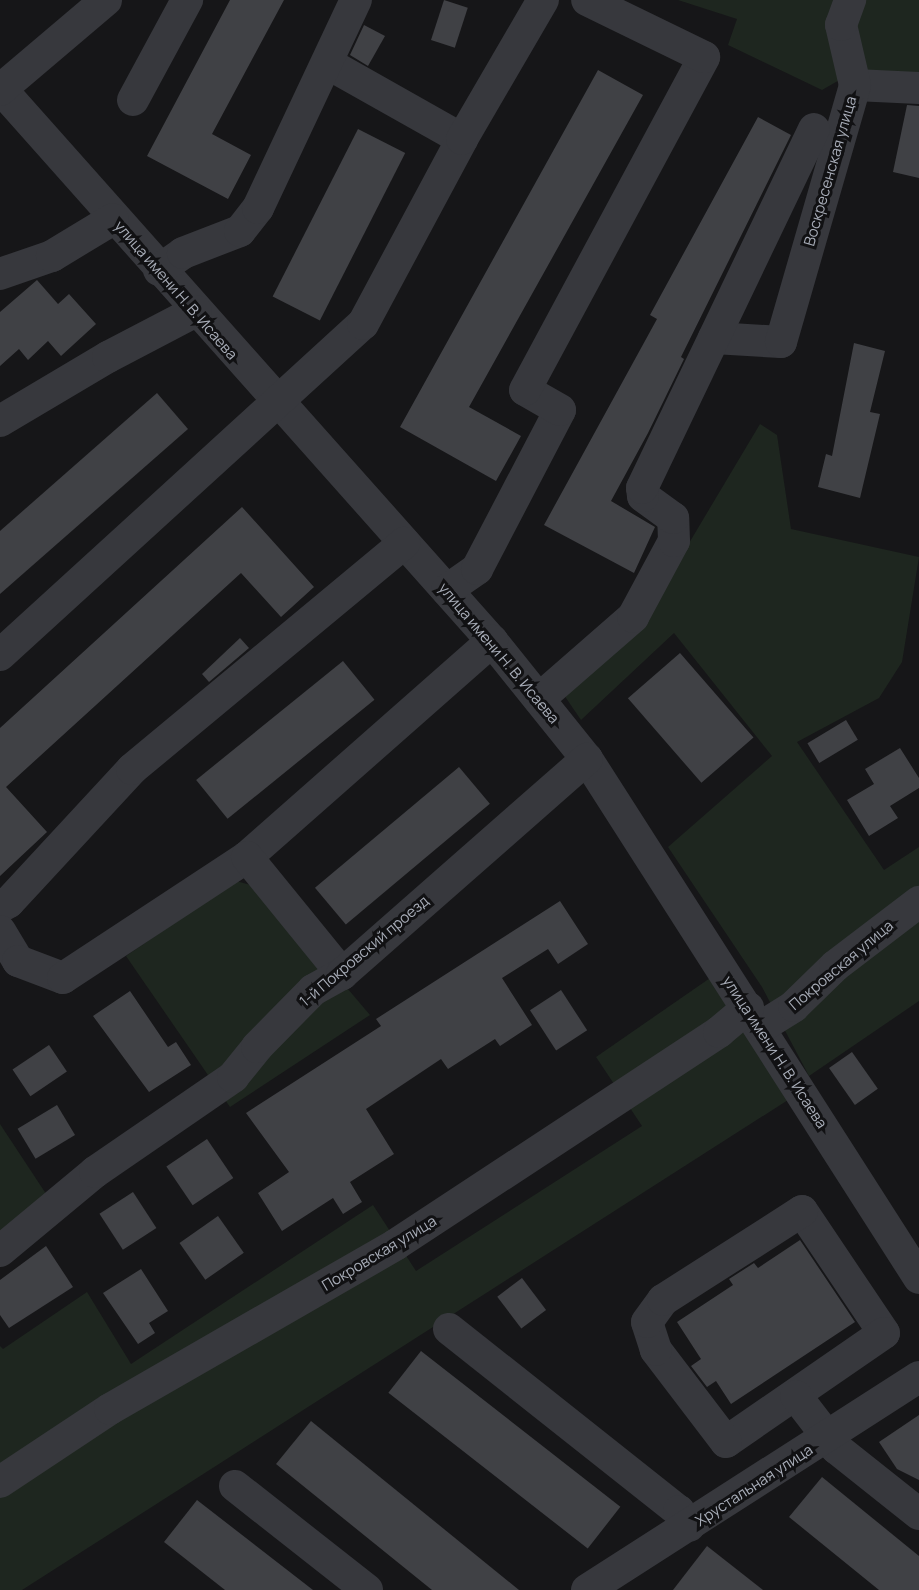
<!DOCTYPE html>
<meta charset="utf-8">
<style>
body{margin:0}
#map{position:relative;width:919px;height:1590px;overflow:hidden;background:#161618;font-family:Manrope,sans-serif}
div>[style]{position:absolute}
.green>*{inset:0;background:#1e261f}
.building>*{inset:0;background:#404145;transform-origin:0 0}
.minor>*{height:32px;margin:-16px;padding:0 16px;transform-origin:16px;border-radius:16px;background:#37383d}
span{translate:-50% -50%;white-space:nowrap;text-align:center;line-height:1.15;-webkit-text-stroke:6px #111113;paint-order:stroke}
.street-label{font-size:15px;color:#a8adb8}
</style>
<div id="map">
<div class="green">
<i style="clip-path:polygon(678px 0,837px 0,843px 78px,822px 90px,728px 45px,737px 19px)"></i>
<i style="clip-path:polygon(865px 0,919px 0,919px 73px,864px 77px,856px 28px)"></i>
<i style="clip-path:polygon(760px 424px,777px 435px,791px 529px,919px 557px,902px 662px,879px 698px,797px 742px,884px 870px,919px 847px,919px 1001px,809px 1076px,762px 987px,668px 847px,772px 756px,674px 633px,581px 720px,564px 695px,642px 622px)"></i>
<i style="clip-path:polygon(236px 881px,262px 888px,370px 1015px,230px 1107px,126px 956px)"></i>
<i style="clip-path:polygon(713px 976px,788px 1100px,22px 1590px,0 1590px,0 1346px,3px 1349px,87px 1292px,131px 1364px,373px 1205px,416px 1271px,642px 1126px,596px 1057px)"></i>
<i style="clip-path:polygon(0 1124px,62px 1218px,0 1263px)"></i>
</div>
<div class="building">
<i style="clip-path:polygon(230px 0,284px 0,212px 134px,251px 155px,228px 199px,147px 156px)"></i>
<i style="left:444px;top:0;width:25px;height:42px;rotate:18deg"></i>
<i style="clip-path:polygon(364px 25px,385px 36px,368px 66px,350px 55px)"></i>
<i style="clip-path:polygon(598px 70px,643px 95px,469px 407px,521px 436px,496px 481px,400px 427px)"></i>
<i style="clip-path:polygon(907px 105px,919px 106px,919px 178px,893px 172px)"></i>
<i style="clip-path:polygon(758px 117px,791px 135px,681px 357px,684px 359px,648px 433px,611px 501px,655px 527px,634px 573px,544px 525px,657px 319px,650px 315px)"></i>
<i style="left:358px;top:129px;width:53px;height:188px;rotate:27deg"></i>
<i style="clip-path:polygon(37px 280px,58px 304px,69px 294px,96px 324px,61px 356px,48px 341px,28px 360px,19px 349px,0 366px,0 312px)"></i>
<i style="clip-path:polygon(854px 343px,885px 351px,870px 412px,880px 414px,860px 498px,818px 487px,826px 454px,832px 456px)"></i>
<i style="clip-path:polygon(157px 393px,188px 429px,0 594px,0 531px)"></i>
<i style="clip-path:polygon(242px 507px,314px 587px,281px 617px,241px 573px,6px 787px,47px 832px,0 876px,0 728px)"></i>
<i style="clip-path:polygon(240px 638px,249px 648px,209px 682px,202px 674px)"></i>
<i style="left:680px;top:653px;width:112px;height:69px;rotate:49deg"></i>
<i style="left:343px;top:661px;width:50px;height:189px;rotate:51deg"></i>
<i style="left:846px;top:720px;width:23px;height:45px;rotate:59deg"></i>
<i style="clip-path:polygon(900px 748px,919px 778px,919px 788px,890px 806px,898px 818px,869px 836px,847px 800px,874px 784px,865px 769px)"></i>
<i style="left:459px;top:767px;width:48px;height:188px;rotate:50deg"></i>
<i style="clip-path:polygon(560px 901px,588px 944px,558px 964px,548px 949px,502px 978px,532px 1025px,500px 1046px,495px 1039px,448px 1069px,441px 1059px,366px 1109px,394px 1154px,350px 1182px,362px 1202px,343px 1214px,333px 1198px,282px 1231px,258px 1193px,289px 1172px,246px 1113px,381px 1026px,376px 1019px)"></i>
<i style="left:561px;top:990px;width:48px;height:37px;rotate:57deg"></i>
<i style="clip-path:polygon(130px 991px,168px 1047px,176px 1042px,191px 1065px,149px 1092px,93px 1016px)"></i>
<i style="left:49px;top:1045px;width:32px;height:44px;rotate:56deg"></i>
<i style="left:852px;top:1052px;width:45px;height:28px;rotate:55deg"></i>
<i style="left:57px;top:1105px;width:35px;height:46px;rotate:59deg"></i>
<i style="left:207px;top:1139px;width:47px;height:49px;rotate:56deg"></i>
<i style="left:133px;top:1192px;width:43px;height:40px;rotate:57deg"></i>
<i style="left:218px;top:1216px;width:45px;height:47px;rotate:55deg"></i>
<i style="clip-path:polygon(800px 1240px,855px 1322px,731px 1404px,716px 1381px,707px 1387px,691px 1366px,701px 1359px,677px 1322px,733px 1285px,729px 1279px,754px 1263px,758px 1268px)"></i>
<i style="clip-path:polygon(46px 1246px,73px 1287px,9px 1328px,0 1315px,0 1280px)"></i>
<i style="clip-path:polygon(141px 1269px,168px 1311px,149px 1323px,155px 1333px,138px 1344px,103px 1293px)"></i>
<i style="left:522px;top:1278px;width:40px;height:31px;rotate:53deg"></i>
<i style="left:421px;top:1351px;width:253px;height:53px;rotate:38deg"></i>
<i style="clip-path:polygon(919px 1415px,919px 1480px,897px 1469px,879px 1442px)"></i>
<i style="clip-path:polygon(311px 1421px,519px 1590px,432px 1590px,276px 1464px)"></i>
<i style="clip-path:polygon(822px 1477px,919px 1556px,919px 1590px,879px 1590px,789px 1517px)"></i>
<i style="clip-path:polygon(197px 1500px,313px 1590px,225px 1590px,164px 1542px)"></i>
<i style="clip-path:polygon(707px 1546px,763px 1590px,673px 1590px)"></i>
</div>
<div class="minor">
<i style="left:327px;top:63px;width:155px;rotate:29.4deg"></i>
<i style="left:855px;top:85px;width:64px;rotate:2.7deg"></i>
<i style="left:0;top:88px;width:740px;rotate:48.34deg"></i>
<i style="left:492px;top:641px;width:151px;rotate:51.2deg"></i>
<i style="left:587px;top:759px;width:616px;rotate:57.39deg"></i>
<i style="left:0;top:90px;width:139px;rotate:-40.3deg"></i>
<i style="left:133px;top:100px;width:114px;rotate:-61.6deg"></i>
<i style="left:159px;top:270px;width:29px;rotate:-35deg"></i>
<i style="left:183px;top:253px;width:61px;rotate:-21.1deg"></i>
<i style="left:240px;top:231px;width:29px;rotate:-52deg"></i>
<i style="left:258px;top:208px;width:230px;rotate:-64.8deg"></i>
<i style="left:0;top:274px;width:55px;rotate:-19.1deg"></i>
<i style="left:52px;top:256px;width:71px;rotate:-31.2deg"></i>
<i style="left:714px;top:338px;width:67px;rotate:3.4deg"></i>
<i style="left:781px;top:342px;width:267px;rotate:-73.9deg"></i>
<i style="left:855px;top:85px;width:62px;rotate:-103.1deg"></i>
<i style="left:841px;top:25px;width:27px;rotate:-70deg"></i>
<i style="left:0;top:421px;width:126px;rotate:-30.7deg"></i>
<i style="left:108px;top:357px;width:99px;rotate:-27.6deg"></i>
<i style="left:447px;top:590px;width:37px;rotate:-35deg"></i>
<i style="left:477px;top:569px;width:179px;rotate:-62.4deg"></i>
<i style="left:560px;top:410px;width:40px;rotate:-150.3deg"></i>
<i style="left:525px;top:390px;width:378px;rotate:-61.7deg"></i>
<i style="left:704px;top:57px;width:130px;rotate:-154deg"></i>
<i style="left:0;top:655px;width:491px;rotate:-42.4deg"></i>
<i style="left:363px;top:324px;width:210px;rotate:-61.8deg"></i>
<i style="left:462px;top:139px;width:161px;rotate:-59.8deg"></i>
<i style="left:539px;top:699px;width:125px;rotate:-41.1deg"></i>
<i style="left:633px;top:617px;width:86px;rotate:-61.7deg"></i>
<i style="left:674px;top:541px;width:23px;rotate:-92deg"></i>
<i style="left:673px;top:518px;width:37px;rotate:-144deg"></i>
<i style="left:643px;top:496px;width:8px;rotate:-97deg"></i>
<i style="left:642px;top:488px;width:398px;rotate:-64.4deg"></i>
<i style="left:247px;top:857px;width:327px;rotate:-41.4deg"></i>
<i style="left:0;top:907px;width:10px;rotate:-29deg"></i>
<i style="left:9px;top:902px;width:181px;rotate:-47.2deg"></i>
<i style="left:132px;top:769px;width:354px;rotate:-39.7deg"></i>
<i style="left:0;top:931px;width:35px;rotate:59deg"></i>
<i style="left:18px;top:961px;width:48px;rotate:20.7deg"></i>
<i style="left:63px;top:978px;width:220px;rotate:-33.3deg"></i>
<i style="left:247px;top:857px;width:151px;rotate:50.9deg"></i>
<i style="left:761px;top:1027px;width:39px;rotate:-32deg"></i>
<i style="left:794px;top:1006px;width:57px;rotate:-44.3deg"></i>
<i style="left:835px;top:966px;width:106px;rotate:-37.3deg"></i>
<i style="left:802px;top:1211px;width:147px;rotate:56.1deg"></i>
<i style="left:884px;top:1333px;width:192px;rotate:145.4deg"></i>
<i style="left:726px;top:1442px;width:116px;rotate:-127.3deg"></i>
<i style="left:656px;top:1350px;width:29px;rotate:-108deg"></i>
<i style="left:647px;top:1322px;width:27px;rotate:-54deg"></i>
<i style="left:663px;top:1300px;width:165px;rotate:-32.6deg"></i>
<i style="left:0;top:1251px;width:124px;rotate:-39.7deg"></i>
<i style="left:95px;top:1172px;width:168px;rotate:-34.5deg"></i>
<i style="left:233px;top:1077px;width:38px;rotate:-51deg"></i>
<i style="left:257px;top:1047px;width:80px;rotate:-45.5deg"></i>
<i style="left:313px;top:990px;width:33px;rotate:-29deg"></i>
<i style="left:342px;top:974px;width:326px;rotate:-41.3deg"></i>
<i style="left:449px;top:1329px;width:293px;rotate:38.4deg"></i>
<i style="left:679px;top:1511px;width:18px;rotate:56deg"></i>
<i style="left:796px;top:1396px;width:66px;rotate:52.4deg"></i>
<i style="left:836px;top:1448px;width:106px;rotate:38.5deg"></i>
<i style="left:0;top:1482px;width:132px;rotate:-33.6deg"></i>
<i style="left:110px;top:1409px;width:329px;rotate:-29.9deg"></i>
<i style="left:395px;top:1245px;width:388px;rotate:-33.3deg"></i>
<i style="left:719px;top:1032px;width:38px;rotate:-40deg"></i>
<i style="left:235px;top:1486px;width:168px;rotate:38.2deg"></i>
<i style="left:587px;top:1590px;width:394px;rotate:-32.7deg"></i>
</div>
<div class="street-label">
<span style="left:830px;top:171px;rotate:-74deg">Воскресенская улица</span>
<span style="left:176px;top:290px;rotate:49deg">улица имени Н. В. Исаева</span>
<span style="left:499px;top:653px;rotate:50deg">улица имени Н. В. Исаева</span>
<span style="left:364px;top:951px;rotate:-40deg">1-й Покровский проезд</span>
<span style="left:841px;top:965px;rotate:-40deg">Покровская улица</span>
<span style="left:775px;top:1052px;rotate:57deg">улица имени Н. В. Исаева</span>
<span style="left:379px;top:1253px;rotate:-31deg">Покровская улица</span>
<span style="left:754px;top:1485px;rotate:-33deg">Хрустальная улица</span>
</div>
</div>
